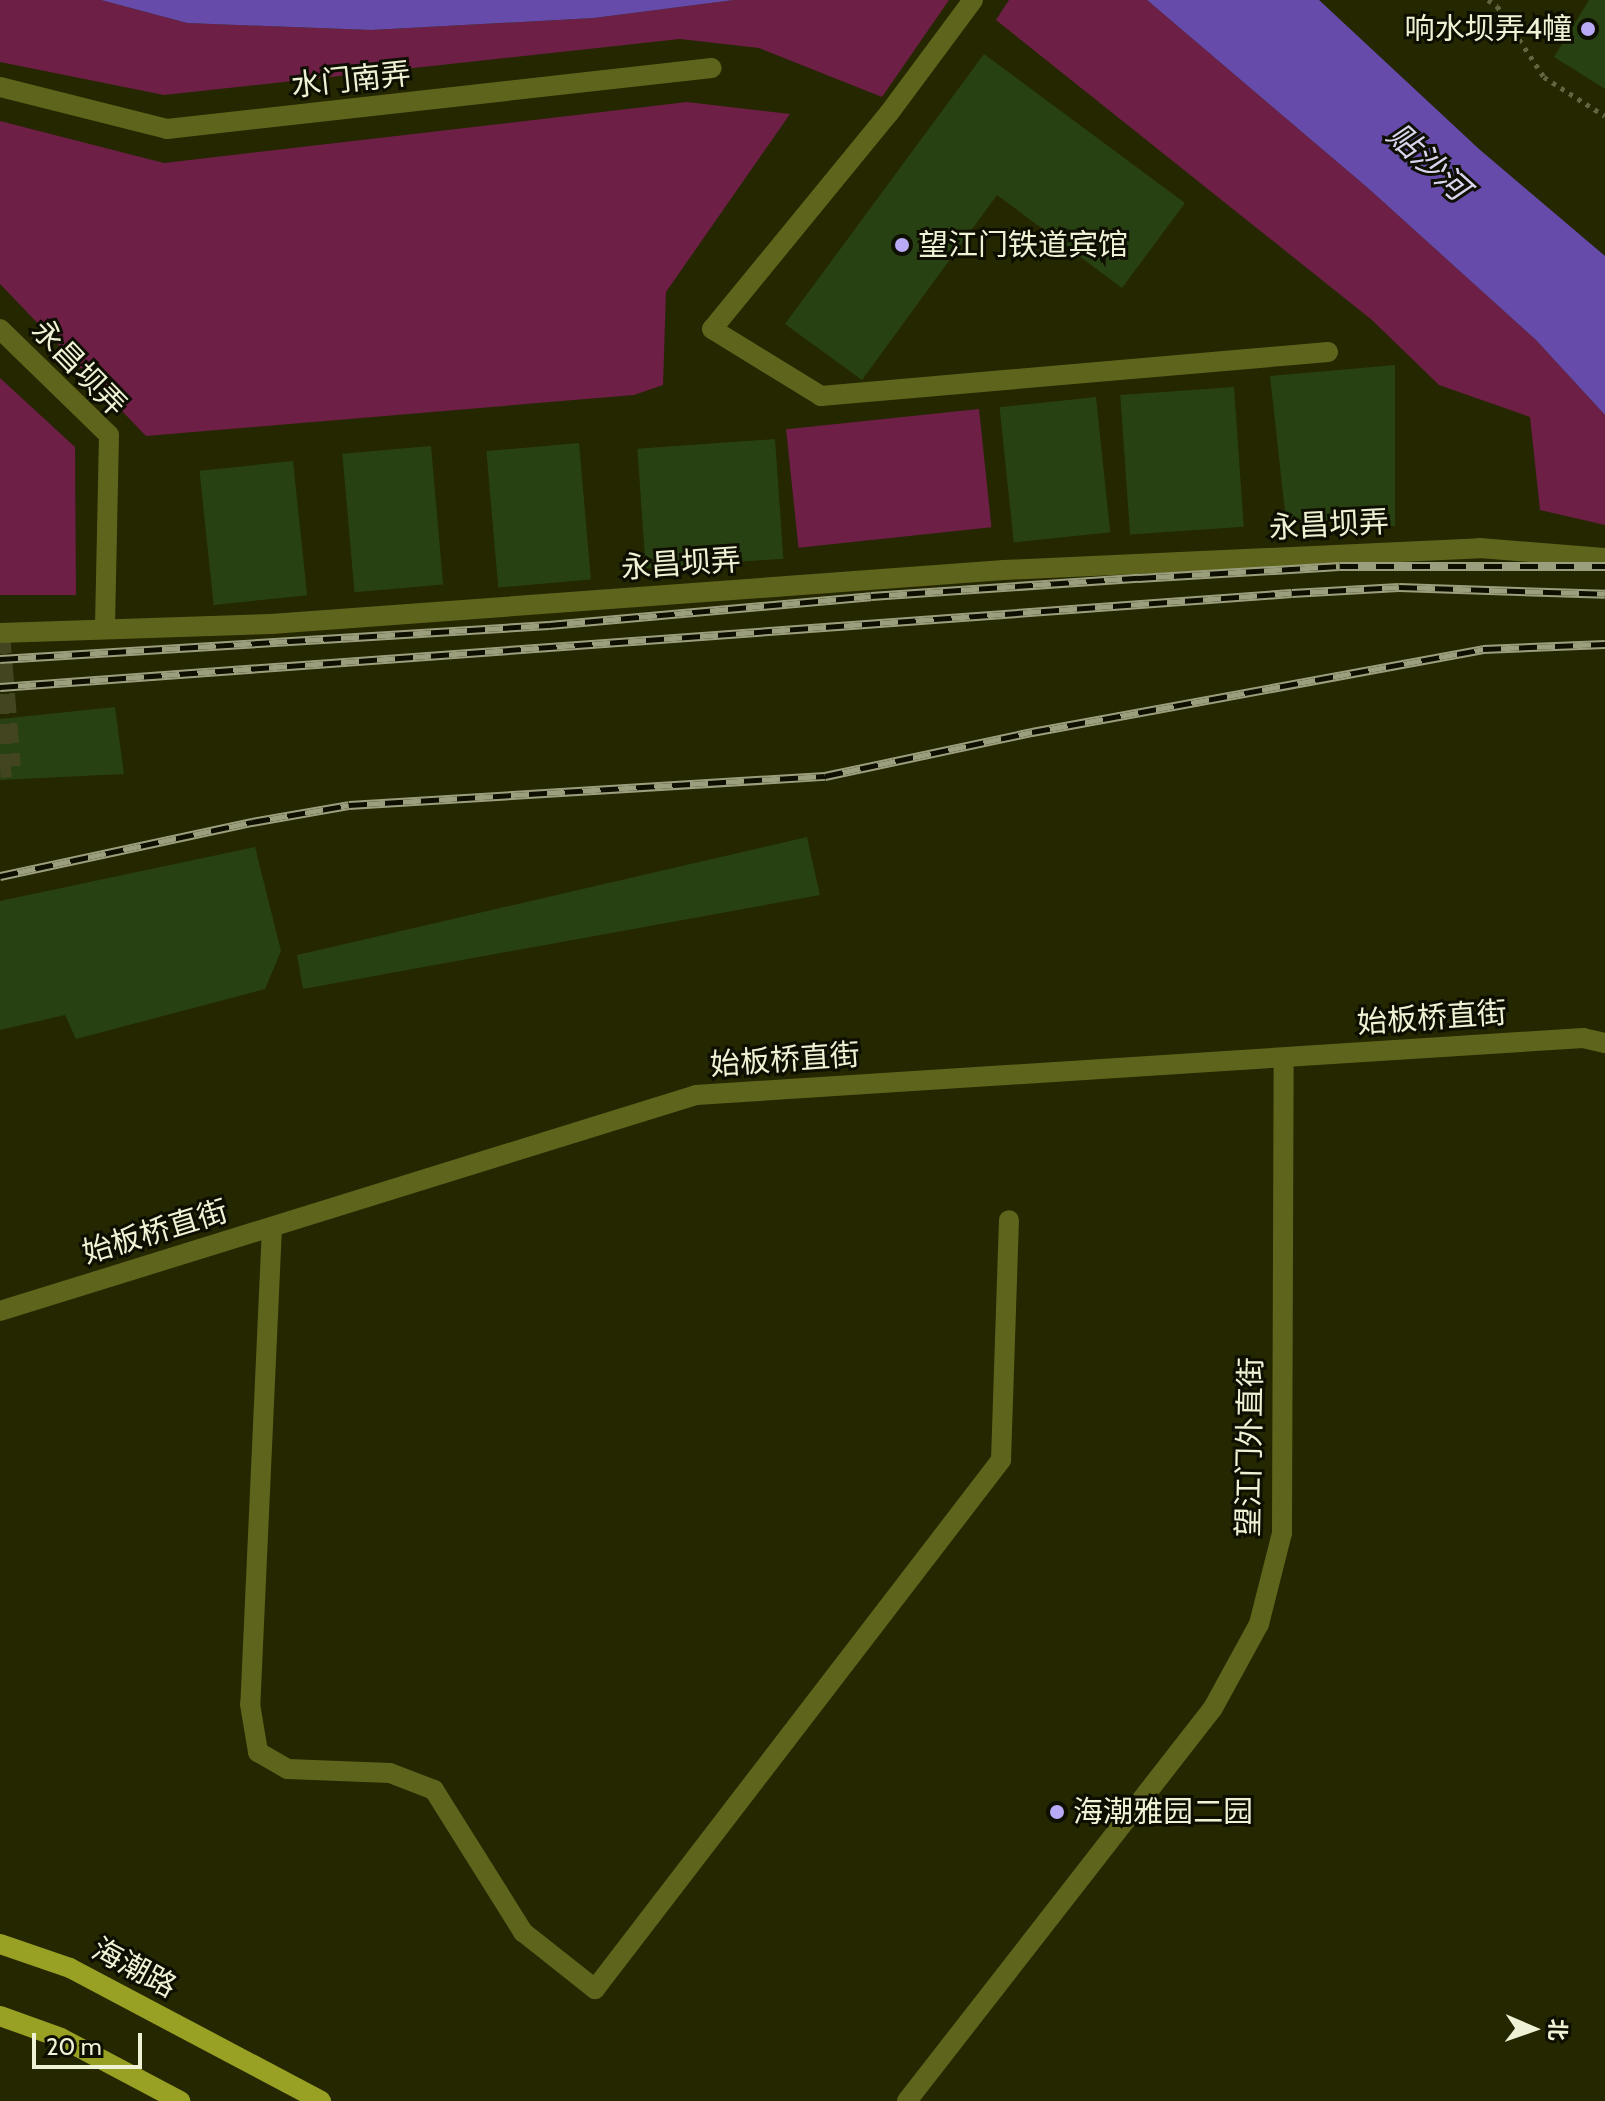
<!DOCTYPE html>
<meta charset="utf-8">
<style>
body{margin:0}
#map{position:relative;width:1605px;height:2101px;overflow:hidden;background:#242700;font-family:Cabin,"Noto Sans SC",sans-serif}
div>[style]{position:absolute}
.green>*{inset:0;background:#6d1f46;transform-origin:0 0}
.water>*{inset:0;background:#664bab}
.building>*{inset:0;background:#284112;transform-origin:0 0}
.minor-tunnel>*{height:20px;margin-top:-10px;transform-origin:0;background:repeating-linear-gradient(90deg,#424520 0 20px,transparent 0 30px)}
.path>*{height:5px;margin-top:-2.5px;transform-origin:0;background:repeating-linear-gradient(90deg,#626541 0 4px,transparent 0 10px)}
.minor>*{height:20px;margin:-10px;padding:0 10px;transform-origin:10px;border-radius:10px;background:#5f641c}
.major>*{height:20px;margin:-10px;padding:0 10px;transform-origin:10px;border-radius:10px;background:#99a124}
.rail>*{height:9px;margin-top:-4.5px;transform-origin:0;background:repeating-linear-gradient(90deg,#0e0f00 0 18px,#9c9f7e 0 36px);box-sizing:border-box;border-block:2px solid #9c9f7e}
.dots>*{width:22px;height:22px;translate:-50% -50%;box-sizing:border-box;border:4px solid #0e0f00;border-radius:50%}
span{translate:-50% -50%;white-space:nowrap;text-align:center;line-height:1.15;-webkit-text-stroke:6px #0e0f00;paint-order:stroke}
.poi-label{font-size:30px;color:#eff2d5}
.right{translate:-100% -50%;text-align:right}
.left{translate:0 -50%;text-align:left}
.street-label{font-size:30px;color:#eff2d5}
.water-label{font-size:32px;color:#d9d4ee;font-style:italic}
.north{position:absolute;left:1493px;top:1989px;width:80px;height:80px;-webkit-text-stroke:6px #0e0f00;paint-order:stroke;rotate:92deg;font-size:22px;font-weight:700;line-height:32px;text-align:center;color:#eff2d5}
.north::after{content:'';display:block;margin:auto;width:28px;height:36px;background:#eff2d5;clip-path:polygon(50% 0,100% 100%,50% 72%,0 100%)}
.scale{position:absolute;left:32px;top:2033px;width:110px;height:36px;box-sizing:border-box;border:4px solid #eff2d5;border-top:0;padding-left:10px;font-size:24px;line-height:28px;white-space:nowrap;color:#eff2d5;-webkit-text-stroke:6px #0e0f00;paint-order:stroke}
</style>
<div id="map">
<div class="green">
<i style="clip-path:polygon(0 0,101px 0,187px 23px,371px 30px,594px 18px,734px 0,949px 0,882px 97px,759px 48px,680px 39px,164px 95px,0 62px)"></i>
<i style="clip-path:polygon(1009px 0,1147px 0,1369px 189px,1536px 340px,1605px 415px,1605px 525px,1540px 510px,1530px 417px,1439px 385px,1372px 320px,996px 20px)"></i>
<i style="clip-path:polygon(687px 102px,790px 114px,666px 292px,663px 385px,634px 395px,146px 436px,0 284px,0 121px,164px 163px)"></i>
<i style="clip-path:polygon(0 378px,75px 447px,76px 595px,0 595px)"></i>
<i style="left:979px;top:409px;width:119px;height:194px;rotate:84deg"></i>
</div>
<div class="water">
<i style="clip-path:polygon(101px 0,734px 0,594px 18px,371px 30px,187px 23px)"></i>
<i style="clip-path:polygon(1147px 0,1319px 0,1479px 149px,1605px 256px,1605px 415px,1536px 340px,1369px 189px)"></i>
</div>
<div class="building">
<i style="clip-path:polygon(1589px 0,1605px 0,1605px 89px,1554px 57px)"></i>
<i style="clip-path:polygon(984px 54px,1185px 203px,1122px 288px,997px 195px,862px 380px,785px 324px)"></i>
<i style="clip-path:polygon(1395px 365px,1395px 526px,1286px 521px,1270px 376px)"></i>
<i style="left:1234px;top:387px;width:140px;height:114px;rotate:86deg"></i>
<i style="left:1096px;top:397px;width:136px;height:97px;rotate:84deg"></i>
<i style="left:775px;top:439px;width:120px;height:138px;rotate:86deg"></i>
<i style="left:579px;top:443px;width:137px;height:93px;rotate:85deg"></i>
<i style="left:431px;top:446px;width:139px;height:89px;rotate:85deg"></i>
<i style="left:293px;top:461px;width:135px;height:94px;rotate:84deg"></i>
<i style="clip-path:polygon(115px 707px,124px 774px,0 780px,0 719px)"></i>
<i style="clip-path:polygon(807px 837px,820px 895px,303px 989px,297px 955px)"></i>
<i style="clip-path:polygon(255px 847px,281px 951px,265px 989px,76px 1039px,65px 1015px,0 1030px,0 901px)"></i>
</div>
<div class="minor-tunnel">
<i style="left:0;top:634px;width:133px;rotate:85.3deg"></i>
<i style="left:11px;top:767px;width:11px;rotate:175deg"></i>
</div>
<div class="path">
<i style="left:1488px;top:0;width:11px;rotate:34deg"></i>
<i style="left:1497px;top:6px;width:85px;rotate:56.5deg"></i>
<i style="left:1544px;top:77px;width:72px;rotate:32.6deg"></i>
</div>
<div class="minor">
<i style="left:973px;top:0;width:141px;rotate:126.6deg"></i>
<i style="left:889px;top:113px;width:279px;rotate:129.3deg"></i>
<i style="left:712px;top:329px;width:128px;rotate:31.6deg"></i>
<i style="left:821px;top:396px;width:509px;rotate:-4.96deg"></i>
<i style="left:0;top:87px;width:172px;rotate:14.1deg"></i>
<i style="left:167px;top:129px;width:548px;rotate:-6.39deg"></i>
<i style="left:0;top:329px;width:152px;rotate:44.2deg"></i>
<i style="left:109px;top:435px;width:192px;rotate:91.2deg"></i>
<i style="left:0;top:633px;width:271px;rotate:-1.9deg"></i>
<i style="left:271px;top:624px;width:735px;rotate:-4.21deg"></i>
<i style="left:1004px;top:570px;width:477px;rotate:-2.6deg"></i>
<i style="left:1480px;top:548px;width:125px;rotate:4.6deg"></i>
<i style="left:272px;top:1227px;width:478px;rotate:92.6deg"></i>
<i style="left:250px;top:1704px;width:49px;rotate:80.5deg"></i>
<i style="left:258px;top:1752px;width:34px;rotate:30deg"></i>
<i style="left:288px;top:1769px;width:102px;rotate:2.2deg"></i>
<i style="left:390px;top:1773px;width:47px;rotate:21.1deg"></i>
<i style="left:434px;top:1790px;width:168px;rotate:57.9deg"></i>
<i style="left:523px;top:1932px;width:92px;rotate:38.4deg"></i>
<i style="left:595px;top:1989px;width:667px;rotate:-52.49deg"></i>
<i style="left:1001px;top:1460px;width:240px;rotate:-88.1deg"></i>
<i style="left:0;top:1311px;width:729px;rotate:-17.24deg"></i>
<i style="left:696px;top:1095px;width:889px;rotate:-3.68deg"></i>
<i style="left:1583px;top:1038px;width:23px;rotate:13deg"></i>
<i style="left:907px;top:2101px;width:498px;rotate:-52.1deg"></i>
<i style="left:1213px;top:1708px;width:96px;rotate:-61.3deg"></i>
<i style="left:1259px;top:1624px;width:94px;rotate:-75.8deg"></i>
<i style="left:1282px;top:1533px;width:475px;rotate:-89.8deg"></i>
</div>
<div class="major">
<i style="left:0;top:1944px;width:74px;rotate:18.9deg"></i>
<i style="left:70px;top:1968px;width:284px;rotate:27.9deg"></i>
<i style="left:0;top:2016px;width:65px;rotate:19.8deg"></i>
<i style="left:61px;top:2038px;width:135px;rotate:27.9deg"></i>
</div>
<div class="rail">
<i style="left:0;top:659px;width:550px;rotate:-3.54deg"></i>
<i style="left:549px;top:625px;width:323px;rotate:-5.1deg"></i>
<i style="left:871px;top:596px;width:268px;rotate:-3.9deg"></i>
<i style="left:1138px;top:578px;width:202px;rotate:-3.4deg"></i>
<i style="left:1340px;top:566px;width:265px"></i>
<i style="left:0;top:687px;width:1295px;rotate:-4.16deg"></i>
<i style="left:1292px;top:593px;width:107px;rotate:-3.2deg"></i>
<i style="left:1399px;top:587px;width:206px;rotate:1.9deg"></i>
<i style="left:0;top:876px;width:258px;rotate:-12.1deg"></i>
<i style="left:252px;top:822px;width:98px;rotate:-9.9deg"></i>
<i style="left:349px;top:805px;width:477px;rotate:-3.5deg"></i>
<i style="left:825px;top:776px;width:212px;rotate:-12deg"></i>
<i style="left:1032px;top:732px;width:459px;rotate:-10.4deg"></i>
<i style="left:1483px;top:649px;width:122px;rotate:-2.3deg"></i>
</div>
<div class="dots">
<i style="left:1588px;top:29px;background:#baaaf6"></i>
<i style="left:902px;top:245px;background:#baaaf6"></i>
<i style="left:1057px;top:1812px;background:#baaaf6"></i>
</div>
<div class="poi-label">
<span class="right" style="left:1572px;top:29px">响水坝弄4幢</span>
<span class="left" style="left:918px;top:245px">望江门铁道宾馆</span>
<span class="left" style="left:1073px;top:1812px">海潮雅园二园</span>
</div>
<div class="street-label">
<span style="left:351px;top:80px;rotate:-6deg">水门南弄</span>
<span style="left:79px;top:368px;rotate:46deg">永昌坝弄</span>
<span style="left:1329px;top:525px;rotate:-3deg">永昌坝弄</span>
<span style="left:681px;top:564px;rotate:-4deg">永昌坝弄</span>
<span style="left:1432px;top:1018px;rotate:-4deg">始板桥直街</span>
<span style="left:785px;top:1060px;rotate:-4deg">始板桥直街</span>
<span style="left:155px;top:1232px;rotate:-17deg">始板桥直街</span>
<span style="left:1250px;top:1447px;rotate:-89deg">望江门外直街</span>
<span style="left:134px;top:1968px;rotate:28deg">海潮路</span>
</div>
<div class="water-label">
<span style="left:1428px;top:162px;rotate:42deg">贴沙河</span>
</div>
<div class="north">北</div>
<div class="scale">20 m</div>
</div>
